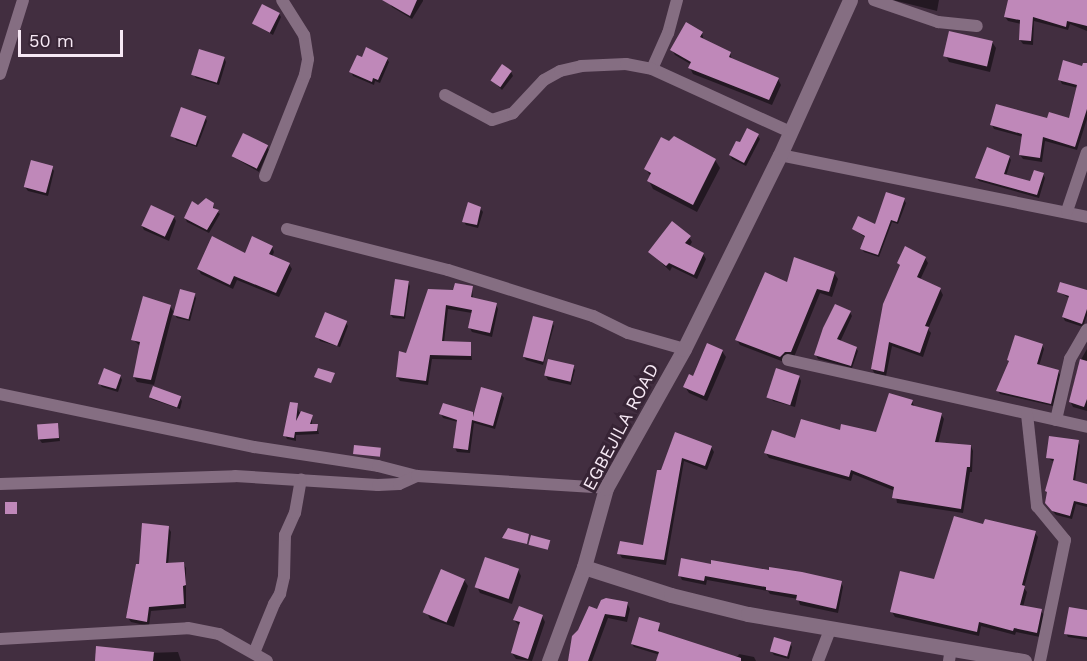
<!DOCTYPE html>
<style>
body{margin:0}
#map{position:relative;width:1087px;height:661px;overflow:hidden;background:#422e40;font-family:"Work Sans",sans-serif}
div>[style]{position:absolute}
.shadow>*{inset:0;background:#0007}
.building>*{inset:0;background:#bf88b9;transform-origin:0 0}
.minor>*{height:12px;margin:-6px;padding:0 6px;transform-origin:6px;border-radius:6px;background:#856e82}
.tertiary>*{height:15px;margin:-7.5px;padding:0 7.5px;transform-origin:7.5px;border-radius:7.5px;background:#856e82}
span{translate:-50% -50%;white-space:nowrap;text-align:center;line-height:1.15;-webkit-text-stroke:6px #372435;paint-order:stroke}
.street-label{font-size:18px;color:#f7e9f5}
.scale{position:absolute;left:18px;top:30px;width:105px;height:27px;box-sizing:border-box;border:3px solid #f7e9f5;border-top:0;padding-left:8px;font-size:18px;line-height:21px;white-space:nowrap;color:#f7e9f5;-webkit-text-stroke:4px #372435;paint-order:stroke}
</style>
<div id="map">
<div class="shadow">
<i style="clip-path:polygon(392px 0,423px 0,423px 1px,412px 19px,392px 7px,390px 4px)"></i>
<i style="clip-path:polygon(893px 0,939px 0,937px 11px)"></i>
<i style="clip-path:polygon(1009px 0,1087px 0,1087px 31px,1070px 24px,1068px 30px,1034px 21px,1033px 45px,1023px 44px,1020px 40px,1021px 24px,1008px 21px,1005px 17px)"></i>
<i style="clip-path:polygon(279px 14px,281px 17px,273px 35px,254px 24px)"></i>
<i style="clip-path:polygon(702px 33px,704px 41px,730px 53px,732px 60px,778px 79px,781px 85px,772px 105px,693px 74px,690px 68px,692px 65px,675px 55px,672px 50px)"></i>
<i style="clip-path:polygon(992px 42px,996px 48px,990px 72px,949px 62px,946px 56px)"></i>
<i style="clip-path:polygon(224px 58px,226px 62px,219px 85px,196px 78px,194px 75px)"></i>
<i style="clip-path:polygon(363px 59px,387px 59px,389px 62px,380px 83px,375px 81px,374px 85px,353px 76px,351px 72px)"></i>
<i style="clip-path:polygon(1087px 67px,1087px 119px,1077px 150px,1045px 141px,1042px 162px,1023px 159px,1020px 155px,1023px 137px,994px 129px,992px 125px,1070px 120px,1078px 88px,1062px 84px,1060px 80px)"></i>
<i style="clip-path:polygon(511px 72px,513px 76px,502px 90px,492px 80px)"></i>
<i style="clip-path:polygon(205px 117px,207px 121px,197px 147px,176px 140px,174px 136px)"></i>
<i style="clip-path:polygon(757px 135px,760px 139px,746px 166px,732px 159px,730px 155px,741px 144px)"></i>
<i style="clip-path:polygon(267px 147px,269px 150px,259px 172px,233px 157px)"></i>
<i style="clip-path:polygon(1009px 157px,1011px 160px,1006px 176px,1031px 183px,1043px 174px,1045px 178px,1039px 198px,979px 181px,977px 178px)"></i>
<i style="clip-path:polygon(715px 160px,720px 168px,697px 212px,653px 189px,649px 181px,651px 177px,646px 169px)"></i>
<i style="clip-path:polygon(52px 168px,54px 171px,48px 196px,28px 191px,25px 187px)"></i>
<i style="clip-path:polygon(904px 200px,906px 203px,898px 224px,892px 222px,879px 257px,864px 252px,862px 249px,866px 238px,853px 229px,876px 226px)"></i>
<i style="clip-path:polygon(213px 204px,215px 210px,220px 214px,209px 233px,187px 222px,185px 218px,199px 207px)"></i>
<i style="clip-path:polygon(480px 208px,483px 212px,478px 228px,466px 225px,464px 222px)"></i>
<i style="clip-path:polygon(174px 217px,176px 221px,169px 241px,144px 230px,142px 226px)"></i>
<i style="clip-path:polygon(689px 237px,692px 242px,689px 247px,703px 254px,706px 259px,697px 279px,672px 267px,670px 271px,650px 252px)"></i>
<i style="clip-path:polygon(272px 247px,274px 252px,272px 257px,289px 264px,292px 269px,279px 297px,237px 280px,233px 289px,201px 274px,198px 269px)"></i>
<i style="clip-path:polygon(925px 258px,928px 263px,920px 280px,940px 289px,943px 295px,928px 329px,931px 333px,923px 357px,892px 346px,886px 376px,875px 374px,872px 369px,901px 267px,898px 263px)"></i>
<i style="clip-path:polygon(834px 273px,838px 279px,832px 297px,820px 293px,794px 357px,784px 362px,740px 345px,737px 340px)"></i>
<i style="clip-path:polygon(408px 282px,410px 286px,405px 319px,393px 318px,390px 314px)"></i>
<i style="clip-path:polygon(472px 288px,473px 299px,496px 305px,498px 309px,492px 337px,472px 332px,469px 327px,472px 313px,448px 309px,444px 342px,470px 344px,472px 360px,432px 359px,428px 385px,400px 381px,397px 377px,407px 355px,455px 292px)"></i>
<i style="clip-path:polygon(1059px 292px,1087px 292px,1087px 315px,1083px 327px,1065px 321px,1063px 317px,1069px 298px)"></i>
<i style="clip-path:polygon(194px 294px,196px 298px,190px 321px,177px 318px,173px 312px,154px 385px,137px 382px,134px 377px,140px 346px,133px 339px,170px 306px,175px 314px)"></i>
<i style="clip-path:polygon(850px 312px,852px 316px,840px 342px,856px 348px,858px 351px,852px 368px,818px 359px,816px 355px)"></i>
<i style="clip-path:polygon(552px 322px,554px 326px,543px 365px,526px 360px,524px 357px)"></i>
<i style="clip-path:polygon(346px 323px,348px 326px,340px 347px,320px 341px,318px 337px)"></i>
<i style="clip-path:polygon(1042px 345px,1044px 349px,1039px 366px,1058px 371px,1060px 375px,1053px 406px,1000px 394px,998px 391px,1010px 363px,1008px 360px)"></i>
<i style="clip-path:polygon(1087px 349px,1087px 411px,1073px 407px,1070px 401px,1079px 363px)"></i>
<i style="clip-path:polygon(722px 351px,726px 357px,707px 401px,689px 393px,685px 387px)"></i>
<i style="clip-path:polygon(573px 367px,575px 370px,571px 385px,548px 380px,546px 376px)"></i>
<i style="clip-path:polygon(120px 376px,122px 380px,118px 392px,102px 387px,100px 384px)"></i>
<i style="clip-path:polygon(799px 377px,801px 381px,795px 407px,773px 401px,770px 397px)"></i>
<i style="clip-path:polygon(501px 394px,504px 398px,495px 429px,474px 423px,470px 453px,457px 452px,455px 448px,458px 422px,443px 418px,441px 414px,472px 413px,474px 417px)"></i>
<i style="clip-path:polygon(149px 396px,180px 398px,182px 401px,180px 409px,151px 399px)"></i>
<i style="clip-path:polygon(912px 402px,915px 407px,941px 414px,944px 419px,938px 444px,971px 446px,973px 451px,972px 472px,970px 472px,963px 513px,897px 503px,895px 491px,853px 474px,851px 481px,769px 458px,766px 453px,796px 440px,841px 432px,878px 433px)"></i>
<i style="clip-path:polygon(297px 404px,299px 412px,312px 416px,312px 425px,317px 426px,319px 434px,296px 435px,296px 441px,287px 439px,285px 435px)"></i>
<i style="clip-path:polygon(57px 425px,60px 441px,42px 443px,39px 439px)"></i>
<i style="clip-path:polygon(676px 434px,711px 447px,714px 452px,707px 470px,684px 461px,666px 565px,622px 558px,619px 553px,645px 547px)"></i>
<i style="clip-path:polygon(1078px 442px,1080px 445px,1075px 482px,1087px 485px,1087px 507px,1076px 504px,1072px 519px,1056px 515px,1049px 507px,1048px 494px,1054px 462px,1048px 458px)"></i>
<i style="clip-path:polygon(984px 525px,1035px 533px,1038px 537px,1024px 588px,1027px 592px,1023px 607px,1041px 611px,1044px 615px,1040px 637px,1016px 632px,1015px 635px,981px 626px,979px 636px,895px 617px,892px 612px,935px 581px)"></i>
<i style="clip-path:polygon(168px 527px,171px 532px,168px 565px,183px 563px,186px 568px,186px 608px,151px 611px,149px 626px,131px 622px,128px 618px,140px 566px)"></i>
<i style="clip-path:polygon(712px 566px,841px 582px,843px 587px,838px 613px,800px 605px,798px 599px,770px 594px,768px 591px,707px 580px,706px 585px,682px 580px,680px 576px)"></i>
<i style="clip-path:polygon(518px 570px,521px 576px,512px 604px,480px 593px,477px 587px)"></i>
<i style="clip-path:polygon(464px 580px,468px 586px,454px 627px,430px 619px,427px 613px)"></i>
<i style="clip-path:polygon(627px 603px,630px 609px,627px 622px,608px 618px,592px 661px,568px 661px,574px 636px,598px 611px)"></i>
<i style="clip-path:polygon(1087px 612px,1087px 640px,1068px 637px,1066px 633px)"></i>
<i style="clip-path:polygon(542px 616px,545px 622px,532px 661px,516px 659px,512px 653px,521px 627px,514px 620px)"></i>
<i style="clip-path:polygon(659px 625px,660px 633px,728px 656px,738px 656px,739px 654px,754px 657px,756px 661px,658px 661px,660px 655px,634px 647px,632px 644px)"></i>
<i style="clip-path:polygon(790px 643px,792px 647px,789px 659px,774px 655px,771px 651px)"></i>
<i style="clip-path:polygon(178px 652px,181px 661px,96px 661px,148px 653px)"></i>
</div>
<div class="building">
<i style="clip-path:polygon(382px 0,417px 0,410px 16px)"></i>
<i style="clip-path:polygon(1008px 0,1087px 0,1087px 26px,1067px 21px,1066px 27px,1033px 17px,1031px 41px,1019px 40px,1020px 20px,1004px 17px)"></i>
<i style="left:262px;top:4px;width:20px;height:22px;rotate:27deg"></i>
<i style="clip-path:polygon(686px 22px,703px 32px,700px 37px,731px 52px,729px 57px,779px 78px,769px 100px,688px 68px,691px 62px,670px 50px)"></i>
<i style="left:949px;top:31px;width:45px;height:26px;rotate:13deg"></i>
<i style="clip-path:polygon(366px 47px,388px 58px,378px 80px,373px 78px,372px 82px,349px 72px,357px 55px,362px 57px)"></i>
<i style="left:199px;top:49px;width:27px;height:27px;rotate:17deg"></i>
<i style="clip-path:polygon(1063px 60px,1082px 66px,1083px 63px,1087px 63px,1087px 109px,1075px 147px,1043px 137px,1040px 158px,1019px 155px,1022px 134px,990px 125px,996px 104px,1047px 118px,1049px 112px,1069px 118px,1077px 85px,1058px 80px)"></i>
<i style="left:502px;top:64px;width:12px;height:20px;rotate:35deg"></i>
<i style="left:181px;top:107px;width:27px;height:31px;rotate:20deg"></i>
<i style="clip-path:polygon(747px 128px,759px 134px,744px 163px,729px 155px,736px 141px,740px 142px)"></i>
<i style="left:243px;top:133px;width:28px;height:26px;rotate:26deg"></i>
<i style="clip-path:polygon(674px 136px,716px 159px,693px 205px,647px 181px,651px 173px,644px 169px,661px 137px,669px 141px)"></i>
<i style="clip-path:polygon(987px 147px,1010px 156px,1004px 174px,1030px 181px,1034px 170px,1044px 173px,1037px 195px,975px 178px)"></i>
<i style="left:31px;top:160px;width:23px;height:28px;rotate:15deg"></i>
<i style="clip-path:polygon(886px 192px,905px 198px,897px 222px,891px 220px,878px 255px,860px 249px,865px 236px,852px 229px,858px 216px,875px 224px)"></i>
<i style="clip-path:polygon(206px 198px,214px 203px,213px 208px,219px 210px,207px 230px,184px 218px,192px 201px,198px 205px)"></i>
<i style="clip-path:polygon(468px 202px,481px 207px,477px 225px,462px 222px)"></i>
<i style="left:151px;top:205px;width:26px;height:23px;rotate:25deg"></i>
<i style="clip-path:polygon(672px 221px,691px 236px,685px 243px,704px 253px,694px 275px,669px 263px,666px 266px,648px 252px)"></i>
<i style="clip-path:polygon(212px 236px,245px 253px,252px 236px,273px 246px,269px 254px,290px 263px,276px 293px,234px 276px,230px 285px,197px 269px)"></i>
<i style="clip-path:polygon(905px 246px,926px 257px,917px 277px,941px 288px,925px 326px,929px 327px,920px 353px,889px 342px,884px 372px,871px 369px,883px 304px,900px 265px,897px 263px)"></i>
<i style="clip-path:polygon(794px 257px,835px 272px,829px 292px,817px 289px,791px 352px,785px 352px,780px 357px,735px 340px,765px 272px,787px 282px)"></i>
<i style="left:395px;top:279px;width:14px;height:36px;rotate:8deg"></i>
<i style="clip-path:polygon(1060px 282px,1087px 290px,1087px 309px,1082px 324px,1062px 317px,1069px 296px,1057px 292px)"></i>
<i style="clip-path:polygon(455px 283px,473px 286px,471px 297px,497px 303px,490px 333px,468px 328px,472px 310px,446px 305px,442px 341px,471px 342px,471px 356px,430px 355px,426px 381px,396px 377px,399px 351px,406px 353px,428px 289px,453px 290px)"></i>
<i style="left:180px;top:289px;width:16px;height:27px;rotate:15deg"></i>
<i style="clip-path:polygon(143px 296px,171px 305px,151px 380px,133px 377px,140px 342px,131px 340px)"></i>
<i style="clip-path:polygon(835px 304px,851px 311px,837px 339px,857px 347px,851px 366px,814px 355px,823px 328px)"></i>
<i style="left:325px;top:312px;width:24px;height:27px;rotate:22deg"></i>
<i style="left:533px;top:316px;width:21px;height:42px;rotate:14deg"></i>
<i style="clip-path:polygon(1015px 335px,1043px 344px,1037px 364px,1059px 370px,1051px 404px,996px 391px,1009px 361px,1007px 360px)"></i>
<i style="clip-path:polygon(707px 343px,723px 350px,704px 396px,683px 387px,689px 374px,693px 376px)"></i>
<i style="left:548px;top:359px;width:27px;height:17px;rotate:13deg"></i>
<i style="clip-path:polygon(1080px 359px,1087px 361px,1087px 399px,1084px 407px,1069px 402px)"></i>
<i style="clip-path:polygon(104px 368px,121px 375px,116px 389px,98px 384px)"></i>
<i style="clip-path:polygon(318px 368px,335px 373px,331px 383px,314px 377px)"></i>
<i style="left:776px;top:368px;width:25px;height:31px;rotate:18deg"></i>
<i style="left:153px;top:386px;width:30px;height:12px;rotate:20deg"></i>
<i style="clip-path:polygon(481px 387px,502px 393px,493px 426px,472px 420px,468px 450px,453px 448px,457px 420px,439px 414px,443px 403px,473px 412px,473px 417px)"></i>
<i style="clip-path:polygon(889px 393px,913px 400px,911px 405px,942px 413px,935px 442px,971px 445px,970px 467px,967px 467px,961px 509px,892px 498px,894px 487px,851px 470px,849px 477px,764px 453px,772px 430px,795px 438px,801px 419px,840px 430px,841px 424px,876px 432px)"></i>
<i style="clip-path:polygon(290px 402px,298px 403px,296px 421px,301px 411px,313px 415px,310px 424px,318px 424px,317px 431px,295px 432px,294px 438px,283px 436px)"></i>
<i style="left:58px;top:423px;width:15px;height:21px;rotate:86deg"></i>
<i style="clip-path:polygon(675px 432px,712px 446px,705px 466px,682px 458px,664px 560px,617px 554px,620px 541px,643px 545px,657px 470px,661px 470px)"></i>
<i style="clip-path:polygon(1049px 436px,1079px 440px,1073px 480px,1087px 484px,1087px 504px,1074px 501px,1070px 516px,1052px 511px,1045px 503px,1047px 492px,1045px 491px,1054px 459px,1046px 458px)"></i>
<i style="left:354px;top:445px;width:27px;height:9px;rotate:6deg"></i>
<i style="left:5px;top:502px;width:12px;height:12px"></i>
<i style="clip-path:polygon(954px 516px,983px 524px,985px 519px,1036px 531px,1022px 585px,1025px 586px,1020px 605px,1042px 609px,1037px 633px,1014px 628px,1013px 631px,979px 622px,977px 632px,890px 612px,900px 571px,934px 579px)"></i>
<i style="clip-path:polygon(142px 523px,169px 526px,166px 563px,184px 562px,186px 585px,183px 586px,184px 604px,149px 607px,147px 622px,126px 618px,136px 564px,139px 564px)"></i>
<i style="clip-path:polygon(508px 528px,529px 534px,527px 544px,502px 538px)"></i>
<i style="left:531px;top:535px;width:20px;height:10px;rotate:15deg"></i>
<i style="left:485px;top:557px;width:36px;height:32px;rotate:19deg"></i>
<i style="clip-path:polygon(681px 558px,711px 564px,711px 560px,769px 570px,769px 567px,802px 572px,842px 581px,836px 609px,796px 600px,797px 595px,766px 590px,766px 587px,705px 576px,704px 581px,678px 576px)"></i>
<i style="left:441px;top:569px;width:26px;height:47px;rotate:23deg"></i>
<i style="clip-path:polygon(606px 598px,628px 602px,625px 617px,605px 614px,588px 661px,568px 661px,572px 636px,578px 630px,589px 606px,597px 609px,601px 600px)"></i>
<i style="clip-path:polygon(519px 606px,543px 615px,528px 659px,511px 653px,520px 622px,513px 620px)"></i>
<i style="clip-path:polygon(1069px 607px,1087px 610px,1087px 637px,1064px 634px)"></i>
<i style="clip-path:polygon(639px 617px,660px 623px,658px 631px,741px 658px,741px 661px,656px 661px,659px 652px,631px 644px)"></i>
<i style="left:774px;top:637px;width:18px;height:15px;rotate:16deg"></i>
<i style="clip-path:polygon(96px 646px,154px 652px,153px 661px,95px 661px)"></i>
</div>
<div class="minor">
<i style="left:677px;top:0;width:34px;rotate:105deg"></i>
<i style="left:668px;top:33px;width:39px;rotate:114deg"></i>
<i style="left:652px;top:69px;width:152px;rotate:24.5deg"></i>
<i style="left:874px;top:0;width:68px;rotate:19deg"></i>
<i style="left:938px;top:22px;width:39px;rotate:6deg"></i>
<i style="left:0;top:74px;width:77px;rotate:-72.7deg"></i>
<i style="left:445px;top:95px;width:53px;rotate:28deg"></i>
<i style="left:492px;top:120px;width:22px;rotate:-18deg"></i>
<i style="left:513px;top:113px;width:45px;rotate:-46.8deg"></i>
<i style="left:544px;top:80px;width:18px;rotate:-29deg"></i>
<i style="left:560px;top:71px;width:22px;rotate:-13deg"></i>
<i style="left:581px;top:66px;width:45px;rotate:-2.5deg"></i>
<i style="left:626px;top:64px;width:26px;rotate:11deg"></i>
<i style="left:780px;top:155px;width:313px;rotate:11.4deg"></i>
<i style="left:265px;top:176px;width:109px;rotate:-68.4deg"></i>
<i style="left:305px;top:75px;width:16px;rotate:-79deg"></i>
<i style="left:308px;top:59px;width:24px;rotate:-99deg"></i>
<i style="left:304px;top:35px;width:41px;rotate:-122.2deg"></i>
<i style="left:1067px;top:211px;width:62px;rotate:-71.3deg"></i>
<i style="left:287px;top:229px;width:166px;rotate:14.3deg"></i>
<i style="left:448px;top:270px;width:152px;rotate:17.6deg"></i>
<i style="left:593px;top:316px;width:39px;rotate:26deg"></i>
<i style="left:628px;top:333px;width:58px;rotate:15.9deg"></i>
<i style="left:788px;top:360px;width:306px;rotate:12.6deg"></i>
<i style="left:0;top:394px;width:259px;rotate:11.8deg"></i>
<i style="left:254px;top:447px;width:125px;rotate:8.7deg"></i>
<i style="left:378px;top:466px;width:40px;rotate:14.4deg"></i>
<i style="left:1027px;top:414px;width:93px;rotate:83.8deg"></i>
<i style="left:1037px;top:506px;width:44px;rotate:50.5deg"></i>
<i style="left:1065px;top:540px;width:124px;rotate:101.7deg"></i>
<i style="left:1056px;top:420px;width:63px;rotate:-77.1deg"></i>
<i style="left:1070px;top:359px;width:34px;rotate:-60deg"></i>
<i style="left:0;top:484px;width:235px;rotate:-1.9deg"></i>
<i style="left:235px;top:476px;width:143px;rotate:3.6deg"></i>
<i style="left:378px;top:485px;width:21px;rotate:-3deg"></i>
<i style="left:399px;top:484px;width:20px;rotate:-24deg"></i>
<i style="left:417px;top:476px;width:189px;rotate:3.6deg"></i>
<i style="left:0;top:639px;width:188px;rotate:-3.3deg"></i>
<i style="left:188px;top:628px;width:32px;rotate:11deg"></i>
<i style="left:219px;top:634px;width:55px;rotate:29.4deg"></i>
<i style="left:254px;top:653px;width:53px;rotate:-67.8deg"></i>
<i style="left:274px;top:604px;width:12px;rotate:-59deg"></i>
<i style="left:280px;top:594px;width:18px;rotate:-77deg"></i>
<i style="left:284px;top:576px;width:41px;rotate:-88.6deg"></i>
<i style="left:285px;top:535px;width:24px;rotate:-66deg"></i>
<i style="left:295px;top:513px;width:34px;rotate:-80deg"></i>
<i style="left:818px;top:661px;width:34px;rotate:-69deg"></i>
<i style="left:949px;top:661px;width:12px;rotate:-81deg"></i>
</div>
<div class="tertiary">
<i style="left:584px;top:567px;width:91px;rotate:17.8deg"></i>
<i style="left:671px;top:595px;width:79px;rotate:13.9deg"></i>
<i style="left:748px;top:614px;width:280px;rotate:9.7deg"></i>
<i style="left:549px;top:661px;width:100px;rotate:-69.6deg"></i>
<i style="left:584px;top:567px;width:82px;rotate:-74.4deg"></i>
<i style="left:606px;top:488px;width:159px;rotate:-60.7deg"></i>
<i style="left:684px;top:349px;width:216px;rotate:-63.7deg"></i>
<i style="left:780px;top:155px;width:170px;rotate:-65.7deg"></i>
</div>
<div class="street-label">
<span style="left:621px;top:427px;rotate:-62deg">EGBEJILA ROAD</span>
</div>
<div class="scale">50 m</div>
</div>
